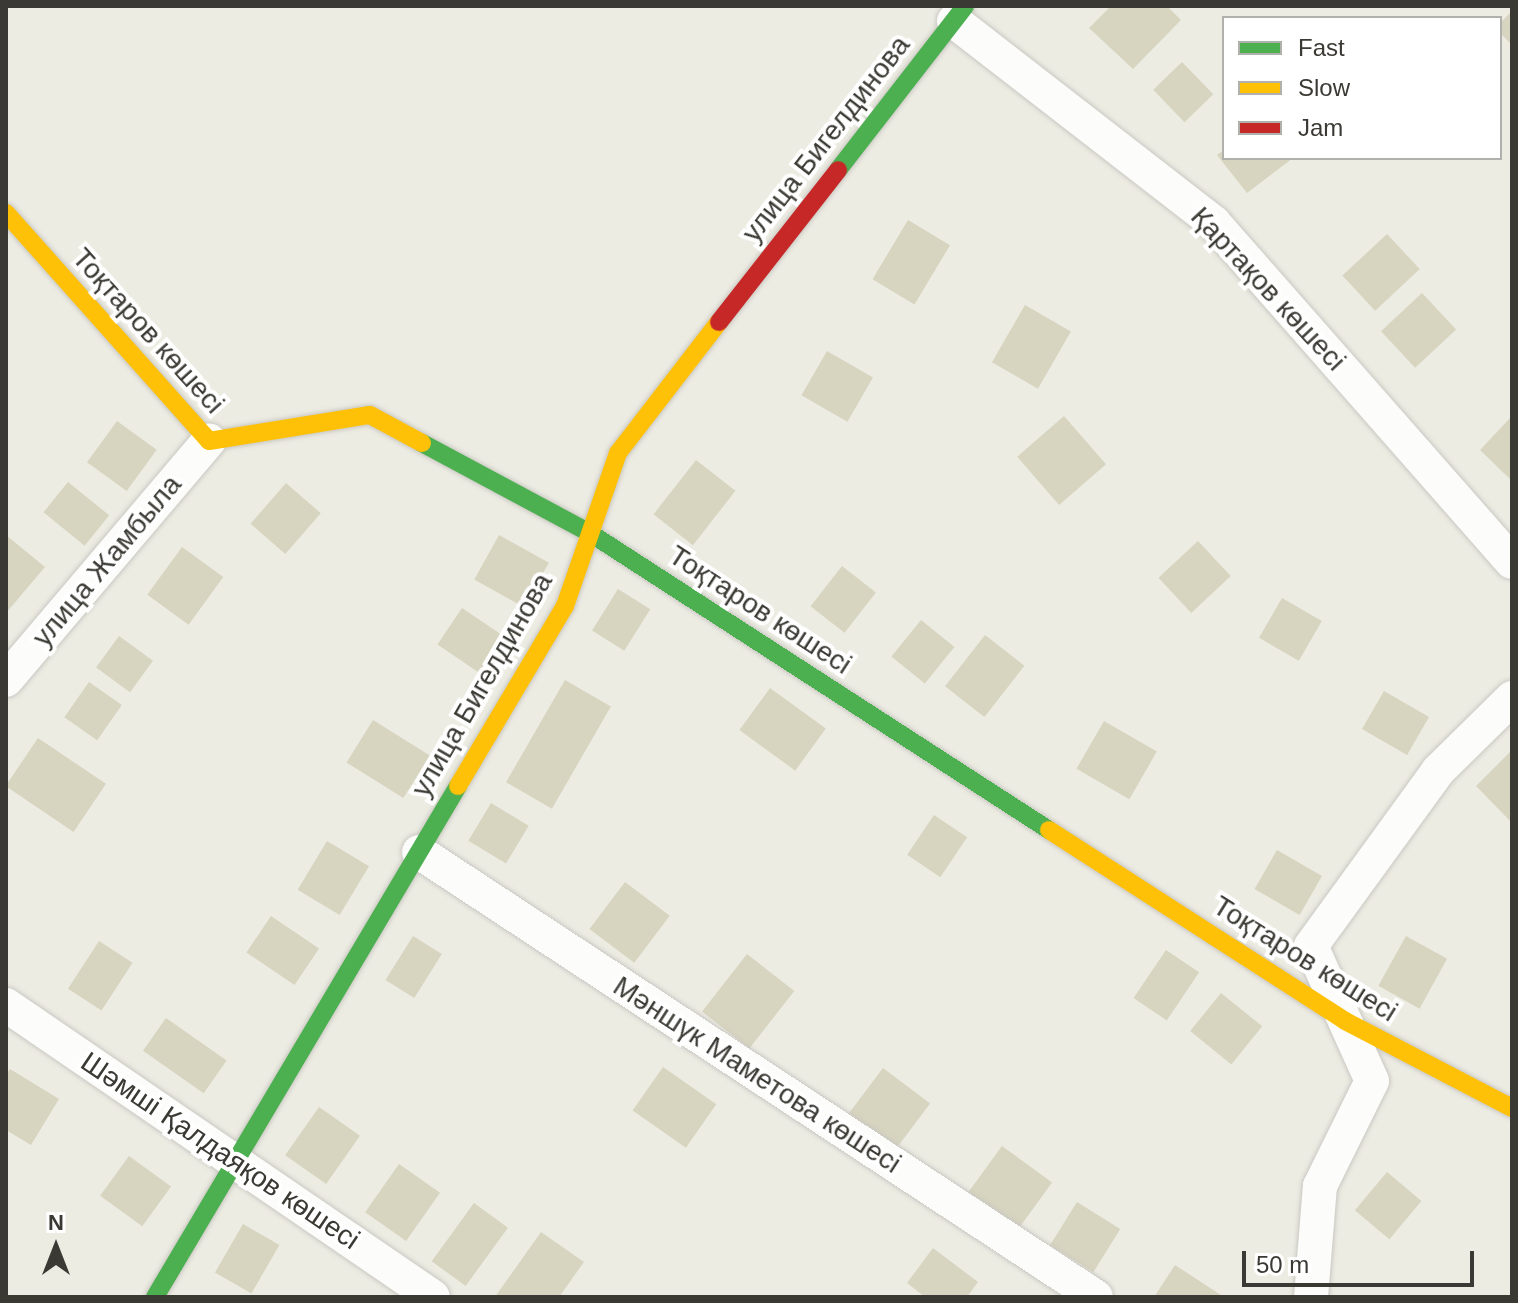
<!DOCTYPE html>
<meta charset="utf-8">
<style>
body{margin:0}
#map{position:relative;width:1518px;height:1303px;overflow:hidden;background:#edece3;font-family:Helvetica,sans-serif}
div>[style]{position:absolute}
.building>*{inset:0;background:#d7d4bf;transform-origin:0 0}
.roads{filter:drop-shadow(0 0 2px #c9c8c2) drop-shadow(0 0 2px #c9c8c2)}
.street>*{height:34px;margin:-17px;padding:0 17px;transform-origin:17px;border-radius:17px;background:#fcfcfb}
.fast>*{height:18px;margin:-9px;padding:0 9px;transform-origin:9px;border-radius:9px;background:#4caf50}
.slow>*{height:18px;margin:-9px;padding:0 9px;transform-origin:9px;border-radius:9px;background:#ffc107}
.jam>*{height:18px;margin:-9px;padding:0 9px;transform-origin:9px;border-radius:9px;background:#c62828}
span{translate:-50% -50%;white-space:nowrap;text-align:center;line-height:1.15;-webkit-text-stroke:8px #fff;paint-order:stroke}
.street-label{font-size:28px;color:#3a3933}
.frame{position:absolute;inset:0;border:8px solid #3a3933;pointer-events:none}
.legend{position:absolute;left:1222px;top:16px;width:280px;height:144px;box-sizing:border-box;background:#fff;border:2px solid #b0b0ad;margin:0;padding:10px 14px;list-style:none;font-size:24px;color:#3a3933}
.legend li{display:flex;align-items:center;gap:16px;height:40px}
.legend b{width:40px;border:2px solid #b0b0ad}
.north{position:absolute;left:16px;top:1207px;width:80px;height:80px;-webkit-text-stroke:6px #fff;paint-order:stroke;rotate:0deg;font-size:22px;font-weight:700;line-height:32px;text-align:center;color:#3a3933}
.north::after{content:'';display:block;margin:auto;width:28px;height:36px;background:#3a3933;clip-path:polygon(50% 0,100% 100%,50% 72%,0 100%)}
.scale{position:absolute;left:1242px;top:1251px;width:232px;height:36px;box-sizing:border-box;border:4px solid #3a3933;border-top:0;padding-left:10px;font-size:24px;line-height:28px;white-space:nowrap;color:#3a3933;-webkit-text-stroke:6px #fff;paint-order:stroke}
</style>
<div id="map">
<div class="building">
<i style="clip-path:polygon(1111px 6px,1167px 6px,1181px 20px,1133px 69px,1089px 28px)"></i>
<i style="clip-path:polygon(1512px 11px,1512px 45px,1500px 33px,1500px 23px)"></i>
<i style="left:1182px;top:62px;width:45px;height:40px;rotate:46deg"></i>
<i style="clip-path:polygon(1224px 150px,1224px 158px,1293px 158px,1247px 193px,1217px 155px)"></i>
<i style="left:908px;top:220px;width:49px;height:69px;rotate:31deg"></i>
<i style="left:1387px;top:234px;width:48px;height:61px;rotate:47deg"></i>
<i style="left:1422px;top:293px;width:50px;height:56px;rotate:47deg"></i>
<i style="left:1025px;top:305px;width:53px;height:66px;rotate:30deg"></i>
<i style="left:827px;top:351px;width:53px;height:51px;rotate:30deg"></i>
<i style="left:1064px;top:416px;width:64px;height:62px;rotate:49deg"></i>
<i style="clip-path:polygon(1512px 416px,1512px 481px,1480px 450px)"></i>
<i style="left:117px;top:421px;width:49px;height:51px;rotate:36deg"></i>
<i style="left:696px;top:460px;width:50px;height:69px;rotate:38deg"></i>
<i style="left:68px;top:482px;width:53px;height:39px;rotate:39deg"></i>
<i style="left:286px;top:483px;width:46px;height:54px;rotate:41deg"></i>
<i style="clip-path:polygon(6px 535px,45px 567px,6px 613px)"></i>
<i style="left:499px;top:535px;width:57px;height:51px;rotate:29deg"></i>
<i style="left:1198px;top:541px;width:48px;height:54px;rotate:47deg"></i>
<i style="left:182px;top:547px;width:51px;height:59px;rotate:36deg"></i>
<i style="left:842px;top:566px;width:43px;height:51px;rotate:38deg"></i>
<i style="left:618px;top:589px;width:38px;height:49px;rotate:32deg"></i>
<i style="left:1282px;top:598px;width:46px;height:46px;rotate:30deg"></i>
<i style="left:462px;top:608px;width:50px;height:44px;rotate:34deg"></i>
<i style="left:921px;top:620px;width:43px;height:47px;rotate:39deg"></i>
<i style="left:985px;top:635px;width:50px;height:65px;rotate:38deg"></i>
<i style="left:119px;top:636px;width:42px;height:39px;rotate:36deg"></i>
<i style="left:565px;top:680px;width:53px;height:118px;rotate:30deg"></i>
<i style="left:89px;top:682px;width:40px;height:43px;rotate:35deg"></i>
<i style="left:770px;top:688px;width:69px;height:52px;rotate:36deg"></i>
<i style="left:1384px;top:691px;width:52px;height:44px;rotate:30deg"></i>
<i style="left:373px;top:720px;width:67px;height:50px;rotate:32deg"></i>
<i style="left:1104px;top:721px;width:61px;height:55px;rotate:30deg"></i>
<i style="left:38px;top:738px;width:82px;height:58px;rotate:34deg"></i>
<i style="clip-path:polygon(1512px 750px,1512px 823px,1476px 786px)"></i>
<i style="left:491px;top:803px;width:44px;height:44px;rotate:31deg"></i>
<i style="left:934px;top:815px;width:40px;height:48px;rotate:34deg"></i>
<i style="left:327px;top:841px;width:49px;height:57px;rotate:31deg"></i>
<i style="left:1277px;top:850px;width:52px;height:45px;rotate:30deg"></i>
<i style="left:625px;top:882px;width:56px;height:59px;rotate:37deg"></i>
<i style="left:271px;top:916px;width:58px;height:44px;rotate:34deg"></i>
<i style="left:413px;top:936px;width:34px;height:52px;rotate:32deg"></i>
<i style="left:1406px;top:936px;width:47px;height:57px;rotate:29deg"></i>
<i style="left:99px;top:941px;width:40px;height:57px;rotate:33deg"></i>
<i style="left:1166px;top:950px;width:40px;height:58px;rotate:34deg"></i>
<i style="left:747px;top:954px;width:60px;height:73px;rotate:38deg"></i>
<i style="left:1221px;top:993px;width:53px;height:49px;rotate:39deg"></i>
<i style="left:166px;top:1018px;width:74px;height:40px;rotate:35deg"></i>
<i style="left:663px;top:1067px;width:65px;height:53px;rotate:35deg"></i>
<i style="left:883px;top:1068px;width:59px;height:61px;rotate:37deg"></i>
<i style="clip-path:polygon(10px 1069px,59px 1099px,31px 1145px,6px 1130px,6px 1075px)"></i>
<i style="left:319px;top:1107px;width:50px;height:59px;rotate:35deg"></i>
<i style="left:1002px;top:1146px;width:62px;height:57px;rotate:36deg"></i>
<i style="left:129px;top:1156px;width:52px;height:49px;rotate:36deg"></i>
<i style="left:399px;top:1164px;width:50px;height:59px;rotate:35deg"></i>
<i style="left:1387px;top:1172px;width:45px;height:50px;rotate:40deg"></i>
<i style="left:1077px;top:1202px;width:51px;height:51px;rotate:32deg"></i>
<i style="left:474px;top:1203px;width:42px;height:72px;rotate:36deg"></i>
<i style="left:243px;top:1224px;width:42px;height:56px;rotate:30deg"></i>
<i style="clip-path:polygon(541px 1232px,584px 1262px,559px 1297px,495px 1297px)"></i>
<i style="clip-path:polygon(933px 1248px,978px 1282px,967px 1297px,925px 1297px,907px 1283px)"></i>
<i style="clip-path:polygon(1175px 1265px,1224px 1297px,1154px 1297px)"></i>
</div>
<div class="roads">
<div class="street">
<i style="left:954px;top:21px;width:329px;rotate:37.8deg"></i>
<i style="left:1214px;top:223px;width:451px;rotate:48.7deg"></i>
<i style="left:6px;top:680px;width:314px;rotate:-49.7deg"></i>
<i style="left:419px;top:852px;width:810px;rotate:33.32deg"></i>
<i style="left:6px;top:1005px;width:517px;rotate:34.37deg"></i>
<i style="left:1311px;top:1297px;width:111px;rotate:-85.4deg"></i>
<i style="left:1320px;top:1186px;width:117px;rotate:-63.7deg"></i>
<i style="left:1372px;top:1081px;width:148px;rotate:-114.3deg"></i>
<i style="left:1311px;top:946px;width:216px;rotate:-54deg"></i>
<i style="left:1438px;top:771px;width:104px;rotate:-44.6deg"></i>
</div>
<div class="fast">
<i style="left:838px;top:170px;width:207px;rotate:-52.2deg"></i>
<i style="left:422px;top:443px;width:191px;rotate:28.2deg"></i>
<i style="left:590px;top:533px;width:547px;rotate:32.91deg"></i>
<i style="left:155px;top:1297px;width:594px;rotate:-59.33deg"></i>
</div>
<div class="slow">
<i style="left:6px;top:213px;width:305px;rotate:48.3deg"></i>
<i style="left:209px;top:441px;width:163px;rotate:-9.2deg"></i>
<i style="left:370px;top:415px;width:59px;rotate:28.3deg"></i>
<i style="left:458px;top:786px;width:209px;rotate:-59.3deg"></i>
<i style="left:565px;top:606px;width:162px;rotate:-70.9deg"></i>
<i style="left:618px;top:453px;width:165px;rotate:-52.4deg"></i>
<i style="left:1049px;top:830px;width:352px;rotate:32.8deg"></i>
<i style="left:1345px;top:1021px;width:188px;rotate:27.5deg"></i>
</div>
<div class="jam">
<i style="left:719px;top:322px;width:193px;rotate:-51.9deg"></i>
</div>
</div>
<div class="street-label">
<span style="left:826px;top:139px;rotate:-52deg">улица Бигелдинова</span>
<span style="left:1268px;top:289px;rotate:47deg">Қартақов көшесі</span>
<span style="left:148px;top:331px;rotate:48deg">Тоқтаров көшесі</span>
<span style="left:107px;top:561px;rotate:-50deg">улица Жамбыла</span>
<span style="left:760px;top:610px;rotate:33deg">Тоқтаров көшесі</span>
<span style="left:482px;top:685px;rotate:-60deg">улица Бигелдинова</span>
<span style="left:1305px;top:959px;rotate:32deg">Тоқтаров көшесі</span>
<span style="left:757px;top:1075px;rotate:33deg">Мәншүк Маметова көшесі</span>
<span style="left:220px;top:1151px;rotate:34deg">Шәмші Қалдаяқов көшесі</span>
</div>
<div class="frame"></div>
<ul class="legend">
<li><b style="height:10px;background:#4caf50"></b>Fast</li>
<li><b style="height:10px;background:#ffc107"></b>Slow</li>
<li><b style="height:10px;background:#c62828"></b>Jam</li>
</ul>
<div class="north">N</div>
<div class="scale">50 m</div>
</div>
